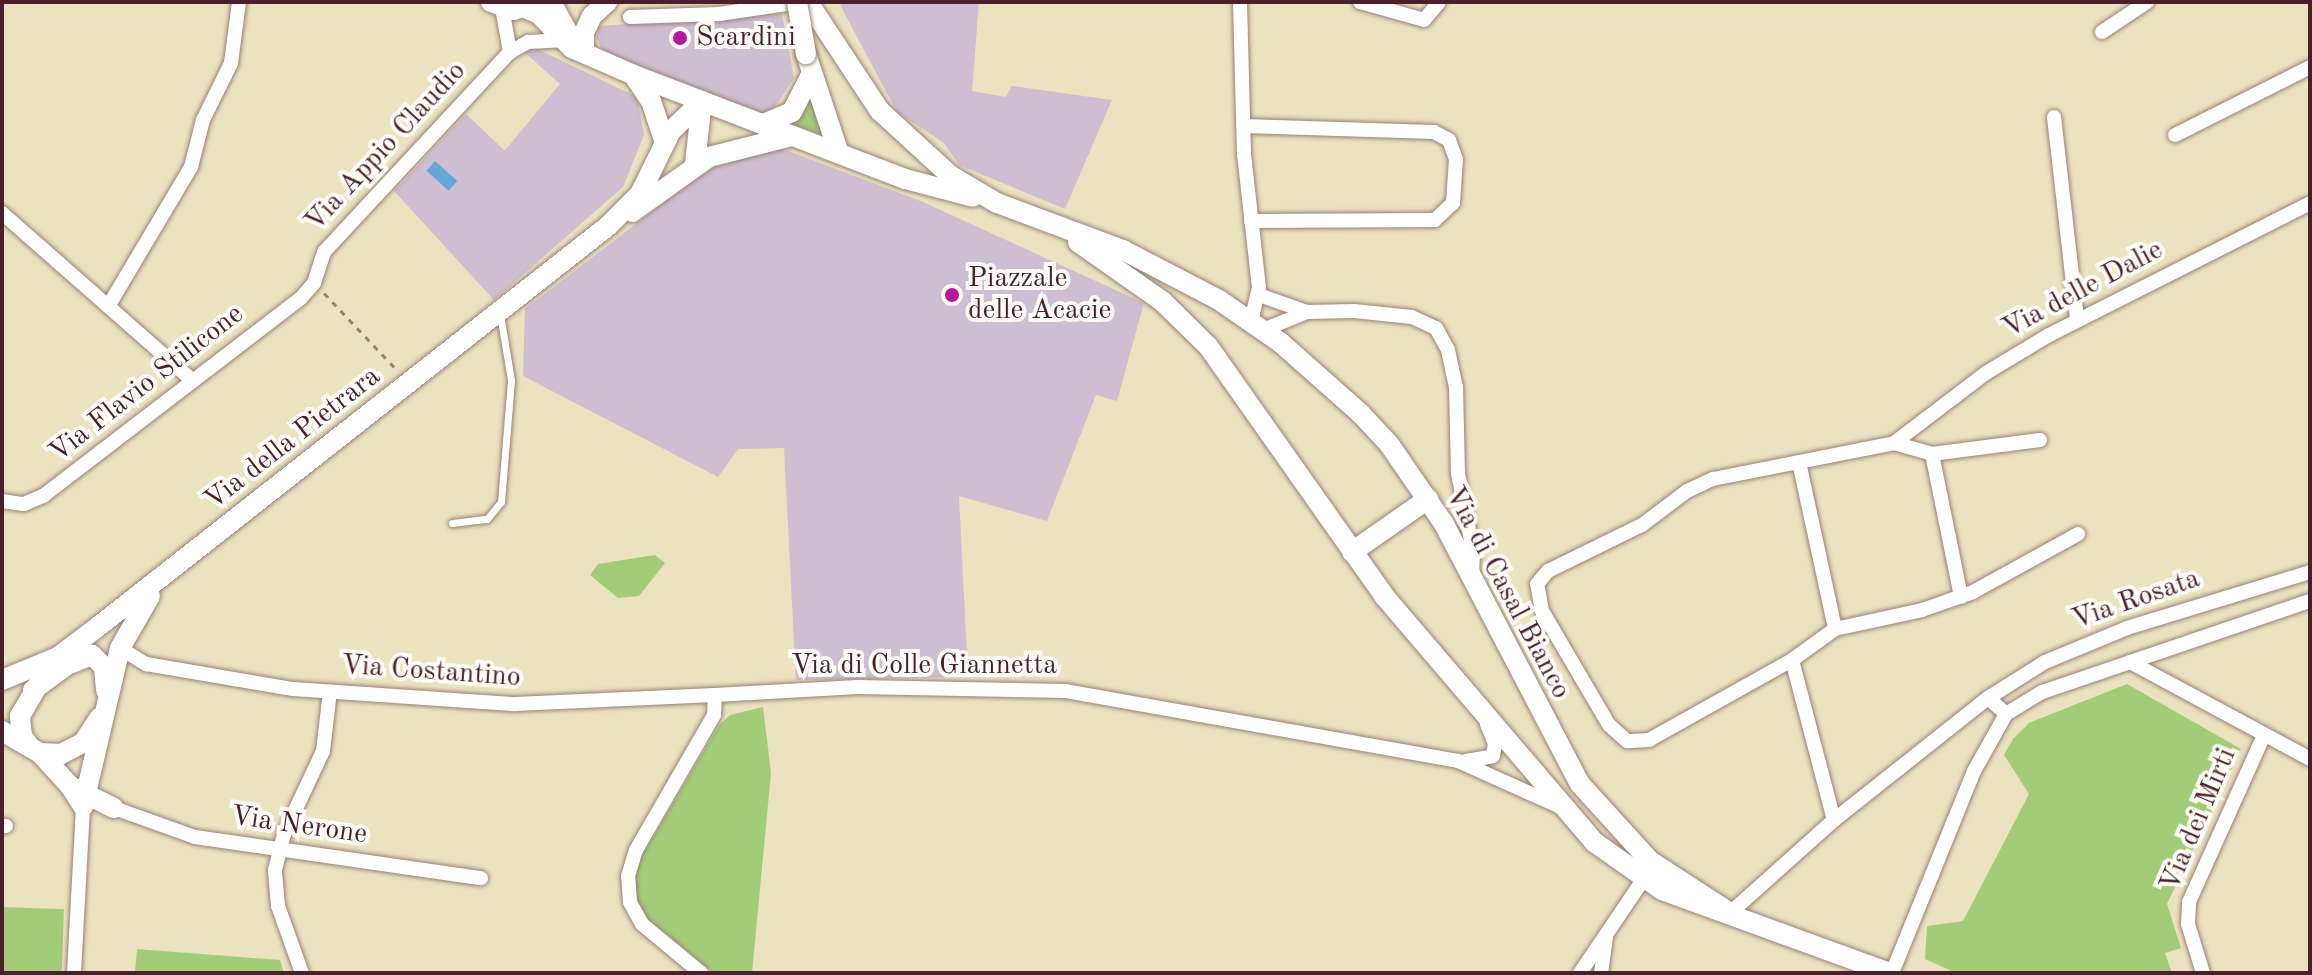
<!DOCTYPE html>
<style>
body{margin:0}
#map{position:relative;width:2312px;height:975px;overflow:hidden;background:#ebe2c0;font-family:"Old Standard TT",serif}
div>[style]{position:absolute}
.industrial>*{inset:0;background:#cebed1}
.green>*{inset:0;background:#a2cc78;transform-origin:0 0}
.water>*{inset:0;background:#68a6da;transform-origin:0 0}
.path>*{height:3px;margin-top:-1.5px;transform-origin:0;background:repeating-linear-gradient(90deg,#9a8076 0 6px,transparent 0 12px)}
.roads{filter:drop-shadow(0 0 2px #9a8076) drop-shadow(0 0 2px #9a8076)}
.lane>*{height:7px;margin:-3.5px;padding:0 3.5px;transform-origin:3.5px;border-radius:3.5px;background:#fff}
.street>*{height:14px;margin:-7px;padding:0 7px;transform-origin:7px;border-radius:7px;background:#fff}
.secondary>*{height:20px;margin:-10px;padding:0 10px;transform-origin:10px;border-radius:10px;background:#fff}
.bridges{filter:drop-shadow(0 0 2px #9a8076) drop-shadow(0 0 2px #9a8076)}
.secondary-bridge>*{height:20px;margin:-10px;padding:0 10px;transform-origin:10px;border-radius:10px;background:#fff}
.dots>*{width:22px;height:22px;translate:-50% -50%;box-sizing:border-box;border:4px solid #fdfcf7;border-radius:50%}
span{translate:-50% -50%;white-space:nowrap;text-align:center;line-height:1.15;-webkit-text-stroke:8px #fdfcf7;paint-order:stroke}
.poi-label{font-size:28px;color:#4a1f2b}
.left{translate:0 -50%;text-align:left}
.street-label{font-size:28px;color:#4a1f2b}
.frame{position:absolute;inset:0;border:4px solid #4a1f2b;pointer-events:none}
</style>
<div id="map">
<div class="industrial">
<i style="clip-path:polygon(851px 2px,979px 2px,972px 91px,1006px 97px,1012px 86px,1112px 100px,1065px 209px,959px 165px,944px 143px,897px 112px,840px 5px)"></i>
<i style="clip-path:polygon(782px 14px,794px 78px,769px 116px,603px 52px,597px 38px,598px 26px)"></i>
<i style="clip-path:polygon(527px 44px,637px 97px,644px 135px,623px 187px,494px 300px,394px 191px,466px 114px,504px 150px,507px 148px,560px 84px,523px 51px)"></i>
<i style="clip-path:polygon(783px 149px,923px 202px,1144px 303px,1117px 401px,1096px 395px,1047px 521px,959px 496px,968px 677px,796px 680px,784px 448px,738px 449px,718px 477px,523px 376px,525px 309px,696px 178px,733px 156px)"></i>
</div>
<div class="green">
<i style="clip-path:polygon(811px 97px,824px 135px,791px 124px)"></i>
<i style="clip-path:polygon(655px 555px,665px 563px,639px 596px,618px 598px,590px 575px,598px 564px)"></i>
<i style="clip-path:polygon(2127px 684px,2241px 749px,2167px 904px,2181px 948px,2165px 953px,2172px 973px,1956px 973px,1925px 959px,1927px 926px,1963px 921px,2029px 794px,2004px 755px,2013px 739px,2029px 723px)"></i>
<i style="clip-path:polygon(763px 707px,771px 773px,752px 973px,714px 973px,642px 915px,633px 888px,635px 868px,719px 725px,730px 715px)"></i>
<i style="left:2px;top:907px;width:62px;height:66px;rotate:2deg"></i>
<i style="clip-path:polygon(137px 949px,280px 960px,284px 973px,135px 973px)"></i>
</div>
<div class="water">
<i style="left:435px;top:161px;width:30px;height:13px;rotate:42deg"></i>
</div>
<div class="path">
<i style="left:324px;top:293px;width:105px;rotate:46.5deg"></i>
</div>
<div class="roads">
<div class="lane">
<i style="left:452px;top:523px;width:35px;rotate:-7deg"></i>
<i style="left:487px;top:519px;width:22px;rotate:-51deg"></i>
<i style="left:501px;top:502px;width:122px;rotate:-85.3deg"></i>
<i style="left:511px;top:380px;width:67px;rotate:-99.5deg"></i>
</div>
<div class="street">
<i style="left:1240px;top:2px;width:152px;rotate:88.5deg"></i>
<i style="left:1244px;top:154px;width:134px;rotate:83.6deg"></i>
<i style="left:1259px;top:287px;width:35px;rotate:103deg"></i>
<i style="left:1360px;top:2px;width:66px;rotate:15.7deg"></i>
<i style="left:1424px;top:20px;width:23px;rotate:-50deg"></i>
<i style="left:502px;top:8px;width:45px;rotate:79.7deg"></i>
<i style="left:630px;top:17px;width:89px;rotate:-1.9deg"></i>
<i style="left:719px;top:14px;width:82px;rotate:-8.4deg"></i>
<i style="left:2102px;top:32px;width:54px;rotate:-33.7deg"></i>
<i style="left:2054px;top:117px;width:203px;rotate:83.5deg"></i>
<i style="left:1243px;top:126px;width:191px;rotate:1.8deg"></i>
<i style="left:1434px;top:132px;width:17px;rotate:28deg"></i>
<i style="left:1449px;top:140px;width:20px;rotate:70deg"></i>
<i style="left:1456px;top:159px;width:44px;rotate:93.9deg"></i>
<i style="left:1453px;top:203px;width:25px;rotate:137deg"></i>
<i style="left:1435px;top:220px;width:184px;rotate:179.7deg"></i>
<i style="left:2175px;top:135px;width:151px;rotate:-26.7deg"></i>
<i style="left:2px;top:213px;width:254px;rotate:41.3deg"></i>
<i style="left:1259px;top:295px;width:51px;rotate:19.5deg"></i>
<i style="left:109px;top:305px;width:161px;rotate:-59.3deg"></i>
<i style="left:191px;top:167px;width:49px;rotate:-75.7deg"></i>
<i style="left:203px;top:120px;width:64px;rotate:-63.8deg"></i>
<i style="left:231px;top:63px;width:62px;rotate:-82.5deg"></i>
<i style="left:1263px;top:330px;width:48px;rotate:-22.2deg"></i>
<i style="left:1307px;top:312px;width:47px;rotate:-1.2deg"></i>
<i style="left:1354px;top:311px;width:58px;rotate:5.9deg"></i>
<i style="left:1412px;top:317px;width:26px;rotate:25deg"></i>
<i style="left:1436px;top:328px;width:25px;rotate:61deg"></i>
<i style="left:1448px;top:350px;width:38px;rotate:78deg"></i>
<i style="left:1456px;top:387px;width:86px;rotate:88.7deg"></i>
<i style="left:1458px;top:473px;width:79px;rotate:79.1deg"></i>
<i style="left:1473px;top:551px;width:23px;rotate:92deg"></i>
<i style="left:1894px;top:443px;width:116px;rotate:-37.3deg"></i>
<i style="left:1986px;top:373px;width:74px;rotate:-31.1deg"></i>
<i style="left:2049px;top:335px;width:292px;rotate:-26.8deg"></i>
<i style="left:1932px;top:454px;width:146px;rotate:78.5deg"></i>
<i style="left:1799px;top:462px;width:171px;rotate:77.8deg"></i>
<i style="left:1835px;top:629px;width:53px;rotate:144.2deg"></i>
<i style="left:1792px;top:660px;width:165px;rotate:75.3deg"></i>
<i style="left:2px;top:501px;width:22px;rotate:8deg"></i>
<i style="left:24px;top:504px;width:21px;rotate:-23deg"></i>
<i style="left:43px;top:496px;width:325px;rotate:-37.5deg"></i>
<i style="left:301px;top:298px;width:20px;rotate:-49deg"></i>
<i style="left:314px;top:283px;width:33px;rotate:-72deg"></i>
<i style="left:324px;top:252px;width:273px;rotate:-47.1deg"></i>
<i style="left:510px;top:52px;width:21px;rotate:-29deg"></i>
<i style="left:528px;top:42px;width:34px;rotate:-3deg"></i>
<i style="left:1835px;top:629px;width:89px;rotate:-12.3deg"></i>
<i style="left:1922px;top:610px;width:54px;rotate:-19.4deg"></i>
<i style="left:1973px;top:592px;width:120px;rotate:-28.9deg"></i>
<i style="left:120px;top:648px;width:31px;rotate:32deg"></i>
<i style="left:146px;top:664px;width:149px;rotate:9.7deg"></i>
<i style="left:293px;top:689px;width:223px;rotate:3.9deg"></i>
<i style="left:515px;top:704px;width:200px;rotate:-2.6deg"></i>
<i style="left:1792px;top:660px;width:164px;rotate:150.8deg"></i>
<i style="left:1649px;top:740px;width:22px;rotate:177deg"></i>
<i style="left:1627px;top:741px;width:24px;rotate:-138deg"></i>
<i style="left:1609px;top:725px;width:132px;rotate:-120.4deg"></i>
<i style="left:1542px;top:611px;width:27px;rotate:-100deg"></i>
<i style="left:1537px;top:584px;width:17px;rotate:-50deg"></i>
<i style="left:1548px;top:571px;width:105px;rotate:-26.1deg"></i>
<i style="left:1642px;top:525px;width:56px;rotate:-37.1deg"></i>
<i style="left:1687px;top:491px;width:29px;rotate:-25deg"></i>
<i style="left:1713px;top:479px;width:185px;rotate:-11.2deg"></i>
<i style="left:1894px;top:443px;width:40px;rotate:16deg"></i>
<i style="left:1932px;top:454px;width:109px;rotate:-7.4deg"></i>
<i style="left:2130px;top:662px;width:204px;rotate:28.3deg"></i>
<i style="left:2006px;top:714px;width:24px;rotate:-138deg"></i>
<i style="left:1988px;top:698px;width:67px;rotate:-32.3deg"></i>
<i style="left:2045px;top:662px;width:89px;rotate:-22.5deg"></i>
<i style="left:2127px;top:628px;width:191px;rotate:-17deg"></i>
<i style="left:1466px;top:761px;width:27px;rotate:-10deg"></i>
<i style="left:1493px;top:756px;width:12px;rotate:-81deg"></i>
<i style="left:1495px;top:744px;width:22px;rotate:-112deg"></i>
<i style="left:114px;top:808px;width:86px;rotate:19.7deg"></i>
<i style="left:195px;top:837px;width:289px;rotate:8.2deg"></i>
<i style="left:2px;top:826px;width:4px"></i>
<i style="left:1730px;top:913px;width:140px;rotate:-41.8deg"></i>
<i style="left:1834px;top:820px;width:196px;rotate:-38.4deg"></i>
<i style="left:74px;top:973px;width:167px;rotate:-86.9deg"></i>
<i style="left:302px;top:973px;width:71px;rotate:-109.7deg"></i>
<i style="left:278px;top:906px;width:36px;rotate:-95deg"></i>
<i style="left:275px;top:870px;width:37px;rotate:-76deg"></i>
<i style="left:284px;top:834px;width:92px;rotate:-64.8deg"></i>
<i style="left:323px;top:751px;width:60px;rotate:-83.3deg"></i>
<i style="left:701px;top:973px;width:77px;rotate:-140.3deg"></i>
<i style="left:642px;top:924px;width:25px;rotate:-119deg"></i>
<i style="left:630px;top:902px;width:26px;rotate:-94deg"></i>
<i style="left:628px;top:876px;width:27px;rotate:-73deg"></i>
<i style="left:636px;top:850px;width:156px;rotate:-60deg"></i>
<i style="left:714px;top:715px;width:20px;rotate:-87deg"></i>
<i style="left:715px;top:695px;width:143px;rotate:-3.2deg"></i>
<i style="left:858px;top:687px;width:208px;rotate:1.1deg"></i>
<i style="left:1066px;top:691px;width:398px;rotate:10.1deg"></i>
<i style="left:1458px;top:761px;width:110px;rotate:24.2deg"></i>
<i style="left:1580px;top:973px;width:112px;rotate:-55.9deg"></i>
<i style="left:1601px;top:973px;width:35px;rotate:-82deg"></i>
<i style="left:1892px;top:973px;width:218px;rotate:-67.9deg"></i>
<i style="left:1974px;top:771px;width:65px;rotate:-60.7deg"></i>
<i style="left:2006px;top:714px;width:42px;rotate:-31.4deg"></i>
<i style="left:2042px;top:692px;width:283px;rotate:-18.8deg"></i>
<i style="left:2203px;top:973px;width:51px;rotate:-107deg"></i>
<i style="left:2188px;top:924px;width:22px;rotate:-87deg"></i>
<i style="left:2189px;top:902px;width:183px;rotate:-65.8deg"></i>
</div>
<div class="secondary">
<i style="left:491px;top:2px;width:24px;rotate:19deg"></i>
<i style="left:514px;top:10px;width:22px;rotate:-21deg"></i>
<i style="left:551px;top:2px;width:33px;rotate:61deg"></i>
<i style="left:808px;top:2px;width:131px;rotate:56.6deg"></i>
<i style="left:880px;top:111px;width:96px;rotate:42.5deg"></i>
<i style="left:951px;top:176px;width:53px;rotate:30.4deg"></i>
<i style="left:997px;top:203px;width:134px;rotate:20.5deg"></i>
<i style="left:1123px;top:250px;width:108px;rotate:27.5deg"></i>
<i style="left:1219px;top:300px;width:75px;rotate:34.7deg"></i>
<i style="left:1281px;top:343px;width:107px;rotate:41.6deg"></i>
<i style="left:1361px;top:414px;width:41px;rotate:47deg"></i>
<i style="left:1389px;top:444px;width:97px;rotate:55.5deg"></i>
<i style="left:1444px;top:524px;width:293px;rotate:62.4deg"></i>
<i style="left:1580px;top:784px;width:104px;rotate:47.7deg"></i>
<i style="left:1650px;top:861px;width:95px;rotate:33deg"></i>
<i style="left:525px;top:8px;width:15px;rotate:23deg"></i>
<i style="left:539px;top:14px;width:47px;rotate:45.9deg"></i>
<i style="left:572px;top:48px;width:68px;rotate:23.5deg"></i>
<i style="left:634px;top:75px;width:290px;rotate:21deg"></i>
<i style="left:905px;top:179px;width:70px;rotate:14.8deg"></i>
<i style="left:584px;top:53px;width:20px;rotate:-90deg"></i>
<i style="left:584px;top:33px;width:19px;rotate:-65deg"></i>
<i style="left:592px;top:16px;width:21px;rotate:-43deg"></i>
<i style="left:806px;top:54px;width:105px;rotate:71.7deg"></i>
<i style="left:634px;top:76px;width:30px;rotate:56deg"></i>
<i style="left:651px;top:101px;width:41px;rotate:71.6deg"></i>
<i style="left:766px;top:123px;width:28px;rotate:-23deg"></i>
<i style="left:792px;top:112px;width:39px;rotate:-63deg"></i>
<i style="left:695px;top:164px;width:63px;rotate:-83.7deg"></i>
<i style="left:632px;top:212px;width:95px;rotate:-35.5deg"></i>
<i style="left:709px;top:157px;width:86px;rotate:-14.2deg"></i>
<i style="left:1078px;top:242px;width:103px;rotate:35.1deg"></i>
<i style="left:1162px;top:301px;width:64px;rotate:44.4deg"></i>
<i style="left:1208px;top:346px;width:307px;rotate:54.8deg"></i>
<i style="left:1385px;top:597px;width:322px;rotate:49.5deg"></i>
<i style="left:1594px;top:842px;width:83px;rotate:35.2deg"></i>
<i style="left:1662px;top:890px;width:243px;rotate:20deg"></i>
<i style="left:1352px;top:552px;width:93px;rotate:-34.9deg"></i>
<i style="left:2px;top:680px;width:61px;rotate:-22.3deg"></i>
<i style="left:58px;top:657px;width:46px;rotate:-37.1deg"></i>
<i style="left:95px;top:629px;width:652px;rotate:-38.15deg"></i>
<i style="left:608px;top:226px;width:45px;rotate:-45deg"></i>
<i style="left:640px;top:194px;width:70px;rotate:-63.8deg"></i>
<i style="left:671px;top:131px;width:43px;rotate:-44.1deg"></i>
<i style="left:33px;top:690px;width:42px;rotate:-36.3deg"></i>
<i style="left:67px;top:665px;width:27px;rotate:-22deg"></i>
<i style="left:92px;top:655px;width:17px;rotate:45deg"></i>
<i style="left:104px;top:667px;width:23px;rotate:85deg"></i>
<i style="left:2px;top:731px;width:44px;rotate:30.1deg"></i>
<i style="left:40px;top:753px;width:21px;rotate:3deg"></i>
<i style="left:61px;top:754px;width:25px;rotate:-27deg"></i>
<i style="left:83px;top:743px;width:30px;rotate:-57deg"></i>
<i style="left:30px;top:747px;width:14px;rotate:-126deg"></i>
<i style="left:22px;top:736px;width:20px;rotate:-96deg"></i>
<i style="left:20px;top:716px;width:42px;rotate:-59.7deg"></i>
<i style="left:40px;top:753px;width:45px;rotate:47.7deg"></i>
<i style="left:70px;top:786px;width:49px;rotate:26.6deg"></i>
<i style="left:70px;top:786px;width:24px;rotate:57deg"></i>
<i style="left:83px;top:806px;width:162px;rotate:-76.8deg"></i>
<i style="left:120px;top:648px;width:60px;rotate:-60deg"></i>
</div>
</div>
<div class="bridges">
<div class="secondary-bridge">
<i style="left:797px;top:2px;width:53px;rotate:80.2deg"></i>
</div>
</div>
<div class="dots">
<i style="left:680px;top:38px;background:#b5179e"></i>
<i style="left:952px;top:295px;background:#b5179e"></i>
</div>
<div class="poi-label">
<span class="left" style="left:696px;top:38px">Scardini</span>
<span class="left" style="left:968px;top:295px">Piazzale<br>delle Acacie</span>
</div>
<div class="street-label">
<span style="left:386px;top:147px;rotate:-47deg">Via Appio Claudio</span>
<span style="left:2083px;top:290px;rotate:-28deg">Via delle Dalie</span>
<span style="left:147px;top:384px;rotate:-38deg">Via Flavio Stilicone</span>
<span style="left:293px;top:439px;rotate:-38deg">Via della Pietrara</span>
<span style="left:1507px;top:593px;rotate:62deg">Via di Casal Bianco</span>
<span style="left:2136px;top:600px;rotate:-19deg">Via Rosata</span>
<span style="left:924px;top:666px">Via di Colle Giannetta</span>
<span style="left:431px;top:672px;rotate:4deg">Via Costantino</span>
<span style="left:2199px;top:820px;rotate:-67deg">Via dei Mirti</span>
<span style="left:299px;top:826px;rotate:8deg">Via Nerone</span>
</div>
<div class="frame"></div>
</div>
